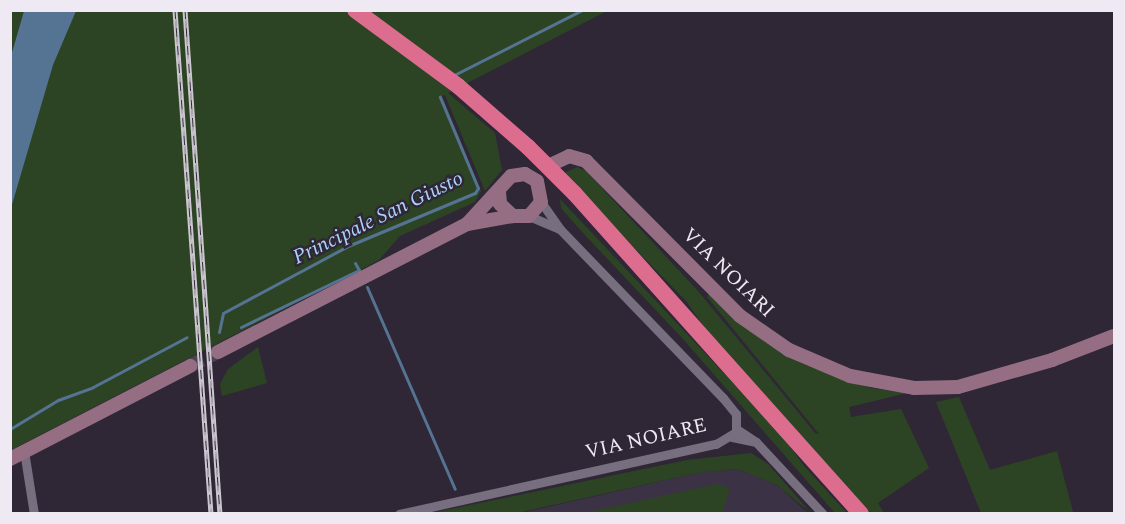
<!DOCTYPE html>
<style>
body{margin:0}
#map{position:relative;width:1125px;height:524px;overflow:hidden;background:#2f2736;font-family:Spectral,serif}
div>[style]{position:absolute}
.built>*{inset:0;background:#3c3246}
.green>*{inset:0;background:#2d4424}
.water>*{inset:0;background:#557393}
.stream>*{height:3px;margin:-1.5px;padding:0 1.5px;transform-origin:1.5px;border-radius:1.5px;background:#557393}
.secondary-tunnel>*{height:14px;margin-top:-7px;transform-origin:0;background:repeating-linear-gradient(90deg,#4c4452 0 14px,transparent 0 21px)}
.street>*{height:9px;margin:-4.5px;padding:0 4.5px;transform-origin:4.5px;border-radius:4.5px;background:#776e7f}
.secondary>*{height:14px;margin:-7px;padding:0 7px;transform-origin:7px;border-radius:7px;background:#956e84}
.highway>*{height:16px;margin:-8px;padding:0 8px;transform-origin:8px;border-radius:8px;background:#dc6d8e}
.rail>*{height:5px;margin-top:-2.5px;transform-origin:0;background:repeating-linear-gradient(90deg,#2f2736 0 9px,#ccc6d1 0 18px);box-sizing:border-box;border-block:2px solid #ccc6d1}
span{translate:-50% -50%;white-space:nowrap;text-align:center;line-height:1.15;-webkit-text-stroke:5px #2f2736;paint-order:stroke}
.street-label{font-size:20px;color:#eee9f3}
.water-label{font-size:21px;color:#abd3fe;font-style:italic}
.frame{position:absolute;inset:0;border:12px solid #eee9f3;pointer-events:none}
</style>
<div id="map">
<div class="built">
<i style="clip-path:polygon(737px 469px,777px 485px,808px 513px,517px 514px,697px 473px)"></i>
</div>
<div class="green">
<i style="clip-path:polygon(10px 11px,607px 11px,448px 93px,495px 133px,502px 170px,485px 191px,445px 95px,442px 96px,481px 191px,475px 202px,400px 236px,379px 260px,11px 450px)"></i>
<i style="clip-path:polygon(577px 167px,586px 171px,698px 291px,816px 434px,819px 434px,707px 297px,709px 294px,780px 352px,805px 365px,871px 388px,907px 393px,849px 407px,851px 417px,901px 409px,929px 468px,878px 503px,884px 513px,871px 513px,712px 338px,686px 301px,562px 174px)"></i>
<i style="clip-path:polygon(560px 199px,783px 436px,804px 466px,847px 513px,835px 513px,683px 339px,585px 235px,561px 208px)"></i>
<i style="clip-path:polygon(258px 347px,267px 383px,222px 396px,220px 384px,228px 369px)"></i>
<i style="clip-path:polygon(959px 397px,990px 470px,1057px 451px,1073px 512px,981px 513px,936px 402px)"></i>
<i style="clip-path:polygon(751px 453px,768px 464px,811px 513px,777px 485px,737px 469px,697px 473px,517px 513px,432px 513px,687px 460px)"></i>
<i style="clip-path:polygon(718px 484px,730px 489px,722px 513px,583px 513px)"></i>
</div>
<div class="water">
<i style="clip-path:polygon(24px 11px,76px 11px,53px 65px,11px 208px,11px 56px)"></i>
</div>
<div class="stream">
<i style="left:456px;top:74px;width:141px;rotate:-26.9deg"></i>
<i style="left:355px;top:263px;width:8px;rotate:60deg"></i>
<i style="left:367px;top:287px;width:220px;rotate:66.5deg"></i>
<i style="left:241px;top:327px;width:131px;rotate:-25.8deg"></i>
<i style="left:219px;top:332px;width:19px;rotate:-78deg"></i>
<i style="left:223px;top:313px;width:142px;rotate:-28.2deg"></i>
<i style="left:348px;top:246px;width:138px;rotate:-22.7deg"></i>
<i style="left:475px;top:193px;width:6px;rotate:-59deg"></i>
<i style="left:478px;top:188px;width:99px;rotate:-112.7deg"></i>
<i style="left:10px;top:429px;width:56px;rotate:-31.1deg"></i>
<i style="left:58px;top:400px;width:37px;rotate:-20deg"></i>
<i style="left:93px;top:387px;width:106px;rotate:-28deg"></i>
</div>
<div class="secondary-tunnel">
<i style="left:190px;top:366px;width:31px;rotate:-27deg"></i>
</div>
<div class="street">
<i style="left:529px;top:216px;width:34px;rotate:23deg"></i>
<i style="left:560px;top:229px;width:33px;rotate:-125deg"></i>
<i style="left:732px;top:437px;width:25px;rotate:12deg"></i>
<i style="left:756px;top:442px;width:23px;rotate:-146deg"></i>
<i style="left:756px;top:442px;width:98px;rotate:47.1deg"></i>
<i style="left:24px;top:451px;width:64px;rotate:81deg"></i>
<i style="left:399px;top:514px;width:325px;rotate:-12.5deg"></i>
<i style="left:716px;top:444px;width:23px;rotate:-31deg"></i>
<i style="left:736px;top:432px;width:18px;rotate:-90deg"></i>
<i style="left:736px;top:414px;width:21px;rotate:-129deg"></i>
<i style="left:723px;top:398px;width:235px;rotate:-134deg"></i>
</div>
<div class="secondary">
<i style="left:548px;top:166px;width:23px;rotate:-25deg"></i>
<i style="left:569px;top:156px;width:18px;rotate:16deg"></i>
<i style="left:586px;top:161px;width:218px;rotate:45.2deg"></i>
<i style="left:740px;top:316px;width:60px;rotate:34.8deg"></i>
<i style="left:789px;top:350px;width:66px;rotate:23.1deg"></i>
<i style="left:850px;top:376px;width:65px;rotate:10.6deg"></i>
<i style="left:914px;top:388px;width:44px;rotate:-1.3deg"></i>
<i style="left:958px;top:387px;width:98px;rotate:-16deg"></i>
<i style="left:1052px;top:360px;width:66px;rotate:-21.2deg"></i>
<i style="left:499px;top:192px;width:12px;rotate:85deg"></i>
<i style="left:500px;top:204px;width:18px;rotate:43deg"></i>
<i style="left:513px;top:216px;width:16px"></i>
<i style="left:529px;top:216px;width:18px;rotate:-49deg"></i>
<i style="left:541px;top:202px;width:21px;rotate:-101deg"></i>
<i style="left:537px;top:181px;width:14px;rotate:-150deg"></i>
<i style="left:525px;top:174px;width:14px;rotate:172deg"></i>
<i style="left:511px;top:176px;width:65px;rotate:132.5deg"></i>
<i style="left:467px;top:224px;width:47px;rotate:-9.9deg"></i>
<i style="left:218px;top:352px;width:280px;rotate:-27.2deg"></i>
<i style="left:10px;top:459px;width:203px;rotate:-27.3deg"></i>
</div>
<div class="highway">
<i style="left:355px;top:10px;width:128px;rotate:36.4deg"></i>
<i style="left:458px;top:86px;width:93px;rotate:41.1deg"></i>
<i style="left:528px;top:147px;width:66px;rotate:45deg"></i>
<i style="left:575px;top:194px;width:429px;rotate:48.2deg"></i>
</div>
<div class="rail">
<i style="left:175px;top:10px;width:505px;rotate:85.91deg"></i>
<i style="left:185px;top:10px;width:505px;rotate:86.03deg"></i>
</div>
<div class="street-label">
<span style="left:728px;top:273px;rotate:44deg">VIA NOIARI</span>
<span style="left:646px;top:439px;rotate:-13deg">VIA NOIARE</span>
</div>
<div class="water-label">
<span style="left:378px;top:218px;rotate:-26deg">Principale San Giusto</span>
</div>
<div class="frame"></div>
</div>
